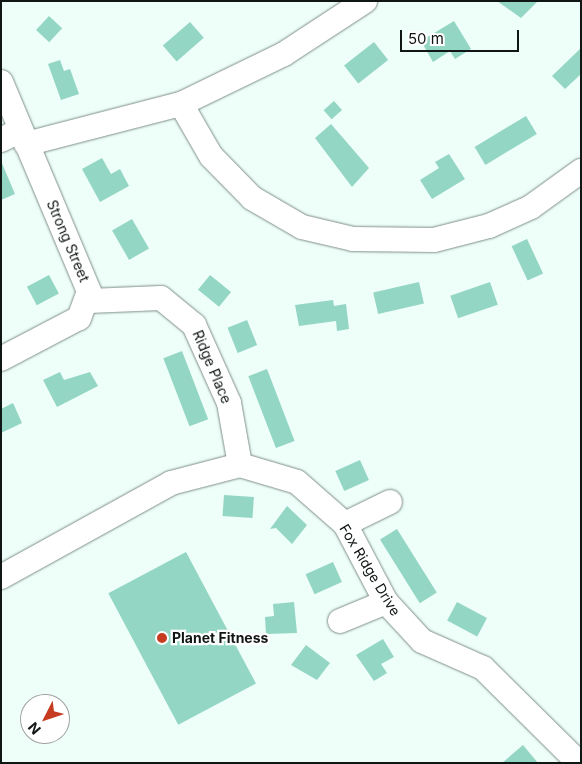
<!DOCTYPE html>
<style>
body{margin:0}
#map{position:relative;width:582px;height:764px;overflow:hidden;background:#eefef9;font-family:Inter,sans-serif}
div>[style]{position:absolute}
.building>*{inset:0;background:#94d6c4;transform-origin:0 0}
.roads{filter:drop-shadow(0 0 1px #7f8e8a) drop-shadow(0 0 1px #7f8e8a)}
.minor>*{height:24px;margin:-12px;padding:0 12px;transform-origin:12px;border-radius:12px;background:#fff}
.dots>*{width:14px;height:14px;translate:-50% -50%;box-sizing:border-box;border:2px solid #fff;border-radius:50%}
span{translate:-50% -50%;white-space:nowrap;text-align:center;line-height:1.15;-webkit-text-stroke:4.5px #fff;paint-order:stroke}
.street-label{font-size:14px;color:#101614}
.poi-label{font-size:14px;color:#101614;font-weight:700}
.left{translate:0 -50%;text-align:left}
.frame{position:absolute;inset:0;border:2px solid #101614;pointer-events:none}
.north{position:absolute;left:20px;top:694px;width:50px;height:50px;box-sizing:border-box;background:#fff;border:1px solid #9fa2a1;border-radius:50%;rotate:229deg;font-size:14px;font-weight:700;line-height:20px;text-align:center;color:#101614}
.north::after{content:'';display:block;margin:auto;width:18px;height:22px;background:#c73c21;clip-path:polygon(50% 0,100% 100%,50% 72%,0 100%)}
.scale{position:absolute;left:400px;top:30px;width:119px;height:22px;box-sizing:border-box;border:2px solid #101614;border-top:0;padding-left:6px;font-size:15px;line-height:18px;white-space:nowrap;color:#101614;-webkit-text-stroke:4px #fff;paint-order:stroke}
</style>
<div id="map">
<div class="building">
<i style="clip-path:polygon(497px 1px,538px 1px,521px 18px)"></i>
<i style="left:49px;top:16px;width:18px;height:19px;rotate:43deg"></i>
<i style="clip-path:polygon(454px 21px,471px 49px,455px 59px,450px 51px,433px 62px,421px 41px)"></i>
<i style="left:190px;top:22px;width:21px;height:36px;rotate:49deg"></i>
<i style="left:374px;top:42px;width:23px;height:38px;rotate:52deg"></i>
<i style="clip-path:polygon(581px 48px,581px 74px,565px 89px,552px 76px)"></i>
<i style="clip-path:polygon(60px 60px,64px 71px,70px 69px,79px 94px,61px 100px,48px 64px)"></i>
<i style="left:334px;top:101px;width:12px;height:14px;rotate:48deg"></i>
<i style="left:526px;top:116px;width:21px;height:60px;rotate:59deg"></i>
<i style="clip-path:polygon(331px 124px,369px 168px,352px 187px,315px 138px)"></i>
<i style="clip-path:polygon(449px 154px,465px 179px,432px 199px,420px 180px,439px 168px,435px 162px)"></i>
<i style="clip-path:polygon(102px 158px,111px 174px,120px 169px,129px 186px,100px 202px,82px 169px)"></i>
<i style="clip-path:polygon(1px 161px,15px 194px,1px 200px)"></i>
<i style="left:132px;top:219px;width:34px;height:23px;rotate:60deg"></i>
<i style="left:527px;top:239px;width:38px;height:17px;rotate:65deg"></i>
<i style="left:49px;top:275px;width:21px;height:25px;rotate:62deg"></i>
<i style="left:210px;top:275px;width:27px;height:19px;rotate:39deg"></i>
<i style="left:419px;top:282px;width:22px;height:47px;rotate:77deg"></i>
<i style="left:490px;top:282px;width:24px;height:42px;rotate:71deg"></i>
<i style="clip-path:polygon(333px 300px,334px 306px,346px 304px,349px 329px,337px 331px,336px 321px,299px 326px,295px 305px)"></i>
<i style="left:247px;top:320px;width:27px;height:21px;rotate:68deg"></i>
<i style="left:182px;top:351px;width:73px;height:20px;rotate:69deg"></i>
<i style="left:267px;top:369px;width:77px;height:20px;rotate:69deg"></i>
<i style="clip-path:polygon(60px 372px,64px 380px,90px 372px,98px 386px,57px 407px,43px 380px)"></i>
<i style="clip-path:polygon(13px 403px,22px 423px,1px 433px,1px 409px)"></i>
<i style="left:360px;top:460px;width:22px;height:27px;rotate:66deg"></i>
<i style="left:224px;top:495px;width:30px;height:21px;rotate:4deg"></i>
<i style="clip-path:polygon(287px 506px,307px 525px,292px 544px,276px 528px,270px 529px)"></i>
<i style="left:397px;top:529px;width:75px;height:20px;rotate:58deg"></i>
<i style="left:186px;top:552px;width:149px;height:88px;rotate:62deg"></i>
<i style="left:333px;top:562px;width:22px;height:30px;rotate:66deg"></i>
<i style="clip-path:polygon(294px 602px,297px 633px,266px 634px,265px 617px,274px 616px,273px 604px)"></i>
<i style="left:457px;top:602px;width:34px;height:21px;rotate:28deg"></i>
<i style="clip-path:polygon(383px 639px,394px 657px,381px 664px,387px 673px,374px 681px,356px 655px)"></i>
<i style="clip-path:polygon(306px 645px,330px 663px,317px 680px,291px 665px)"></i>
<i style="clip-path:polygon(523px 745px,538px 763px,502px 763px)"></i>
</div>
<div class="roads">
<div class="minor">
<i style="left:1px;top:82px;width:227px;rotate:67.2deg"></i>
<i style="left:89px;top:291px;width:29px;rotate:110deg"></i>
<i style="left:79px;top:318px;width:88px;rotate:152.3deg"></i>
<i style="left:181px;top:104px;width:60px;rotate:60deg"></i>
<i style="left:211px;top:156px;width:59px;rotate:45.7deg"></i>
<i style="left:252px;top:198px;width:58px;rotate:30.1deg"></i>
<i style="left:302px;top:227px;width:52px;rotate:13.2deg"></i>
<i style="left:353px;top:239px;width:81px;rotate:0.7deg"></i>
<i style="left:434px;top:240px;width:57px;rotate:-14.3deg"></i>
<i style="left:489px;top:226px;width:46px;rotate:-24.3deg"></i>
<i style="left:531px;top:207px;width:62px;rotate:-35.8deg"></i>
<i style="left:1px;top:140px;width:22px;rotate:-27deg"></i>
<i style="left:26px;top:144px;width:160px;rotate:-14.5deg"></i>
<i style="left:181px;top:104px;width:114px;rotate:-25.9deg"></i>
<i style="left:284px;top:54px;width:97px;rotate:-33.2deg"></i>
<i style="left:89px;top:301px;width:72px;rotate:-2.4deg"></i>
<i style="left:161px;top:298px;width:43px;rotate:39.3deg"></i>
<i style="left:194px;top:325px;width:85px;rotate:65.8deg"></i>
<i style="left:229px;top:403px;width:63px;rotate:79.9deg"></i>
<i style="left:345px;top:524px;width:50px;rotate:-26.1deg"></i>
<i style="left:1px;top:577px;width:194px;rotate:-28.9deg"></i>
<i style="left:171px;top:483px;width:71px;rotate:-14.6deg"></i>
<i style="left:240px;top:465px;width:59px;rotate:16.6deg"></i>
<i style="left:297px;top:482px;width:64px;rotate:41.2deg"></i>
<i style="left:345px;top:524px;width:88px;rotate:62.3deg"></i>
<i style="left:386px;top:602px;width:53px;rotate:47.3deg"></i>
<i style="left:422px;top:641px;width:67px;rotate:23.9deg"></i>
<i style="left:483px;top:668px;width:135px;rotate:44.7deg"></i>
<i style="left:340px;top:621px;width:50px;rotate:-22.4deg"></i>
</div>
</div>
<div class="dots">
<i style="left:162px;top:638px;background:#c73c21"></i>
</div>
<div class="street-label">
<span style="left:68px;top:241px;rotate:67deg">Strong Street</span>
<span style="left:212px;top:367px;rotate:67deg">Ridge Place</span>
<span style="left:370px;top:570px;rotate:59deg">Fox Ridge Drive</span>
</div>
<div class="poi-label">
<span class="left" style="left:172px;top:638px">Planet Fitness</span>
</div>
<div class="frame"></div>
<div class="north">N</div>
<div class="scale">50 m</div>
</div>
